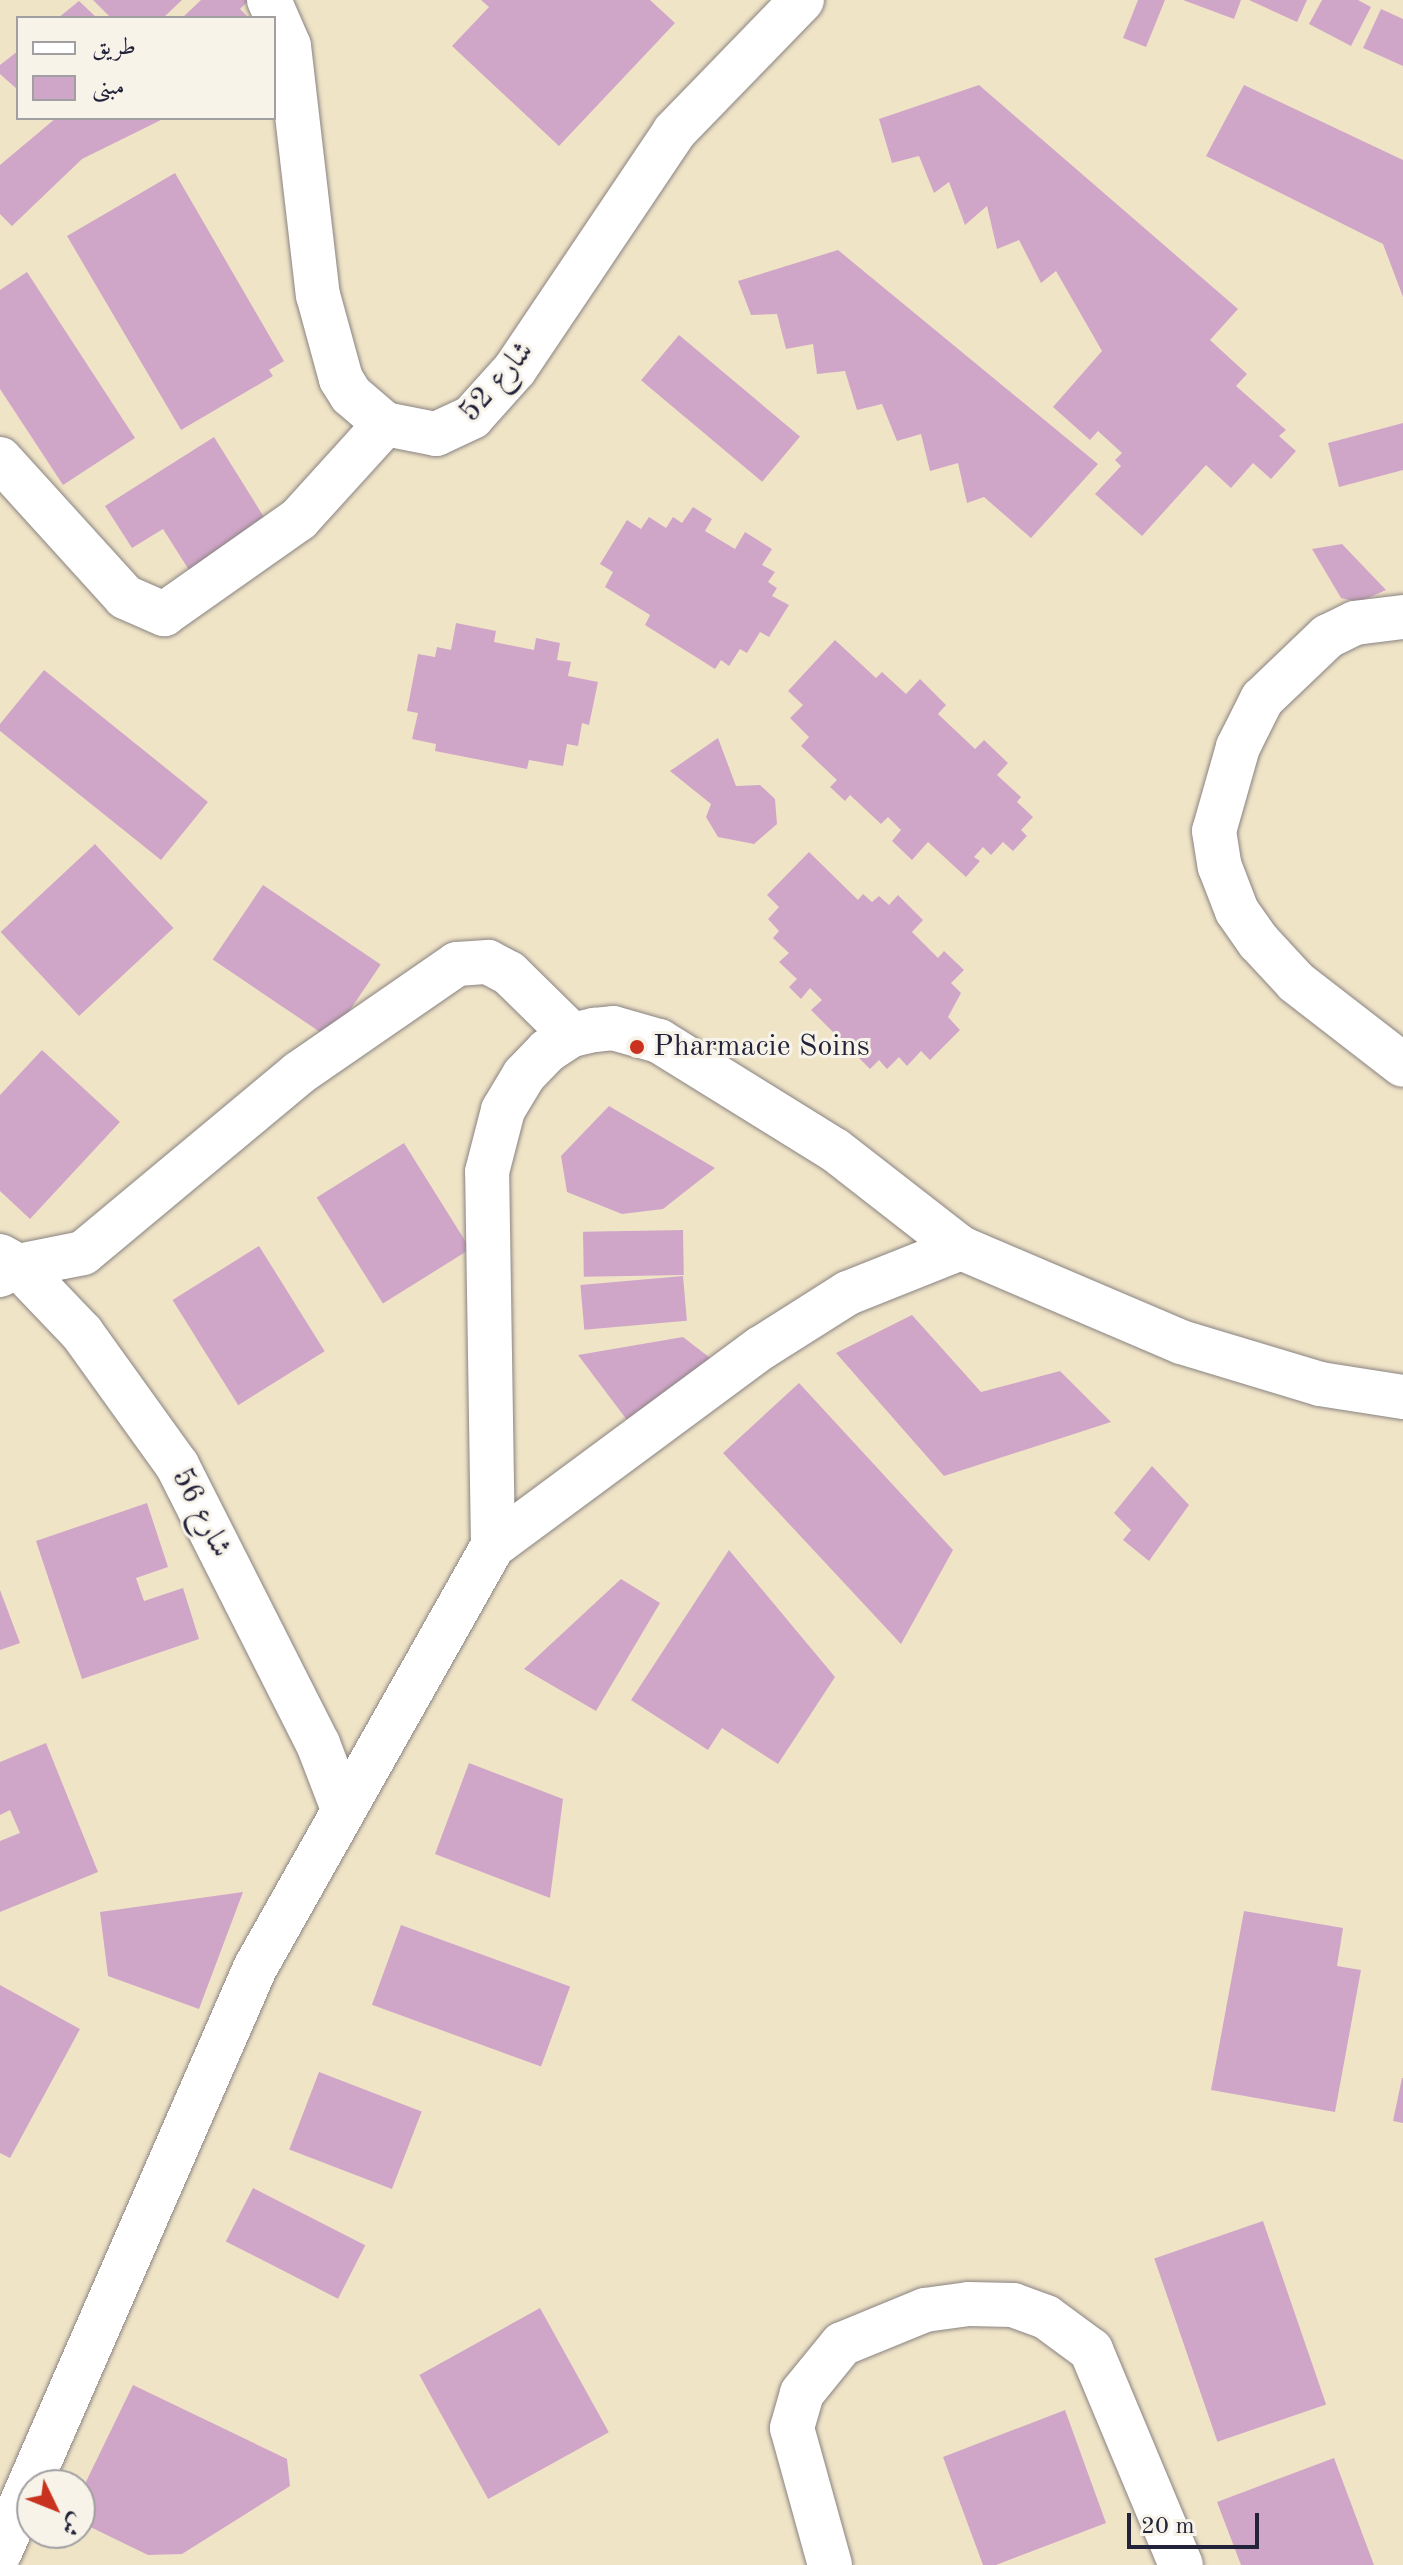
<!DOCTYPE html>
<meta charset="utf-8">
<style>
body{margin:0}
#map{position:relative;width:1403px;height:2565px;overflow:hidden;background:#f0e4c7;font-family:"Old Standard TT",Amiri,serif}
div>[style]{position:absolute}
.building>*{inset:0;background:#d0a6c8;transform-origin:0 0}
.roads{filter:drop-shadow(0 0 2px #898381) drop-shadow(0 0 2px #898381)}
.minor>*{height:44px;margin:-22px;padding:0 22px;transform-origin:22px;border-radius:22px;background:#fff}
.dots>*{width:22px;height:22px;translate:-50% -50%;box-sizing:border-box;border:4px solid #f7f3e8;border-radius:50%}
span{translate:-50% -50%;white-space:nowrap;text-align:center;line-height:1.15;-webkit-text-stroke:6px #f7f3e8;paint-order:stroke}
.street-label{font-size:30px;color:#22223b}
.poi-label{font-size:30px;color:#22223b}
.left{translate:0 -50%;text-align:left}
.legend{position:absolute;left:16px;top:16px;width:260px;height:104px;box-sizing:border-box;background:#f7f3e8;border:2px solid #a29fa3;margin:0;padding:10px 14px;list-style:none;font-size:24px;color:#22223b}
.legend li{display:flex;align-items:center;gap:16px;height:40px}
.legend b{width:40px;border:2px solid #a29fa3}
.north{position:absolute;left:16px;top:2469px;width:80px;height:80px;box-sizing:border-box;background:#f7f3e8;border:2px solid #a29fa3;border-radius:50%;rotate:133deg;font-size:22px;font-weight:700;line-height:32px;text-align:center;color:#22223b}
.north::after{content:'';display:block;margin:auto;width:28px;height:36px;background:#c8321e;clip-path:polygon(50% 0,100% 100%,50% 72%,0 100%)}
.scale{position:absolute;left:1127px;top:2513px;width:132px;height:36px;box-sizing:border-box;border:4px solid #22223b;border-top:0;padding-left:10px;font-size:24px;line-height:28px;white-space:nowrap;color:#22223b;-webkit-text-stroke:6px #f7f3e8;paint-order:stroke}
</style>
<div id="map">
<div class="building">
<i style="clip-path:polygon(93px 0,182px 0,163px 18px,111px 18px)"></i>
<i style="clip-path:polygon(201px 0,249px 0,240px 9px,249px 18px,182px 18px)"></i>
<i style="clip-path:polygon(481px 0,650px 0,675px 23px,559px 146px,452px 46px,489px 7px)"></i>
<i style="clip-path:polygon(1138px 0,1165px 0,1146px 47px,1123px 38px)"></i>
<i style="clip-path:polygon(1183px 0,1241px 0,1234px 19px)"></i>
<i style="clip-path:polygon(1249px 0,1307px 0,1297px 22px)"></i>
<i style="clip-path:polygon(1322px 0,1358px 0,1371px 7px,1351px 46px,1309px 24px)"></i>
<i style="clip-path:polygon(79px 1px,97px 18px,58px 18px)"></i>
<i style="clip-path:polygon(1381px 9px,1403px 19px,1403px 66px,1363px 48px)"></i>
<i style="clip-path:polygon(18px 51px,18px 90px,0 74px,0 65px)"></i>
<i style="clip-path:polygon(979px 85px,1238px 309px,1210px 340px,1247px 374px,1236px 386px,1286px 430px,1279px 436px,1296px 451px,1271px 479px,1253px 463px,1231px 488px,1206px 465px,1142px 536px,1095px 494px,1121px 466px,1115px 460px,1122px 453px,1098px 431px,1090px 440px,1053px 407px,1102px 351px,1056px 271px,1041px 283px,1019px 240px,997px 249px,987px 206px,965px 225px,949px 182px,934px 193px,919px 156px,892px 163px,879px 119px)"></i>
<i style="clip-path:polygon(1244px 85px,1403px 160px,1403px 297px,1383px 244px,1206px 156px)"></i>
<i style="clip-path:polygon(56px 118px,165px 118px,82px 159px,12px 226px,0 214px,0 165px)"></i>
<i style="clip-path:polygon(175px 173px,284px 361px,269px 370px,273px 376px,181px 430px,67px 236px)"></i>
<i style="clip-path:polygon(838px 250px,1098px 464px,1031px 538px,984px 497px,967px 503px,958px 463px,930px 471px,921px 434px,897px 441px,882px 404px,857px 410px,845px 371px,817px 374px,813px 344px,786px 349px,777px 314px,751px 315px,738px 281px)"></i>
<i style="clip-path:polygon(27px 272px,135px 438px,63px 485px,0 389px,0 290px)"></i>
<i style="left:679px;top:335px;width:158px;height:59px;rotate:40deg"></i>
<i style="clip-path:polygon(1403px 423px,1403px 470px,1339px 487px,1328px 443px)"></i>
<i style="clip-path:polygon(214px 437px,272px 530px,194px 578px,163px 529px,132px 548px,105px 506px)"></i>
<i style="clip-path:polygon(693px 507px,712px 519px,705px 531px,735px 549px,745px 532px,772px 549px,762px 565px,775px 572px,768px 582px,777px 588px,772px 596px,789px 605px,769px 637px,760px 632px,747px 653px,740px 649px,729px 666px,721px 660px,715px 669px,645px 625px,650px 615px,605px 587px,613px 572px,600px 564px,627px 520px,641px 529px,649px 517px,666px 528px,673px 517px,682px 523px)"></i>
<i style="clip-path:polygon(1342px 544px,1386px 590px,1359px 602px,1341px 598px,1312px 549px)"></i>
<i style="clip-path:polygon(456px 623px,496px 631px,494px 642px,534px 650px,536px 638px,560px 643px,557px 660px,571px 662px,568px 676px,598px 682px,589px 725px,582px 723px,578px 746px,567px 744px,563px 766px,529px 760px,527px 769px,435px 751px,436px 744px,412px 739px,418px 713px,407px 711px,418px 654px,435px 657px,437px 647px,451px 650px)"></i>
<i style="clip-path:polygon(835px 640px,876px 678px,882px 672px,906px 694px,920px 679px,946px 705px,938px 714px,975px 749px,984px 740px,1008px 763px,997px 775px,1021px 797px,1017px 802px,1033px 817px,1021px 830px,1027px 836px,1013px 851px,1003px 842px,991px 855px,983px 847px,974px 857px,980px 861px,966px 877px,928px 842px,912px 860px,892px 841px,901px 830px,888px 817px,881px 824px,850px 795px,845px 801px,830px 787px,837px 780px,801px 746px,809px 737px,790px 718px,803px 705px,788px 691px)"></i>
<i style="clip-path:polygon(44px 670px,208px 802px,161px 860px,0 731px,0 724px)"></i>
<i style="clip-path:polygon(718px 738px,736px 786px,760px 785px,775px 799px,777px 824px,754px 844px,718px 837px,706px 817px,711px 804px,670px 771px)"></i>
<i style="left:95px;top:844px;width:115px;height:129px;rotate:47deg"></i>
<i style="clip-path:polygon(809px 852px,858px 900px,863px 894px,872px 902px,879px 896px,889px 905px,898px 895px,923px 920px,912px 932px,938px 958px,944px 951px,964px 970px,951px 983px,961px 993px,948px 1017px,960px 1030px,930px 1060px,921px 1051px,907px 1066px,899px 1057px,887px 1069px,879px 1060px,870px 1069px,811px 1010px,822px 1000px,810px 988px,801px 999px,789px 987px,797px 979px,779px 962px,789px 953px,773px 938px,779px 931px,768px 919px,779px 907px,767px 895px)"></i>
<i style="left:263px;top:885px;width:142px;height:90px;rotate:34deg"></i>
<i style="clip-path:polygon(42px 1050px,120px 1122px,30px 1219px,0 1191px,0 1095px)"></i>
<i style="clip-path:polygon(609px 1106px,715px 1168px,663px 1209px,622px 1214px,567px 1192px,561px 1156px)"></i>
<i style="left:404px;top:1143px;width:125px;height:103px;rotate:58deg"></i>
<i style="left:683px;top:1230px;width:45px;height:100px;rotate:89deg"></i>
<i style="left:259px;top:1246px;width:124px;height:102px;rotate:58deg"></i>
<i style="left:683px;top:1276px;width:45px;height:103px;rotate:85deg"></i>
<i style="clip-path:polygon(912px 1315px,981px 1392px,1060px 1371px,1111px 1422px,944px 1476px,836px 1353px)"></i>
<i style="clip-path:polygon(683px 1337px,718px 1364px,633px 1428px,578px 1355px)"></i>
<i style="clip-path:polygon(799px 1383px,953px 1550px,901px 1644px,723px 1453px)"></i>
<i style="clip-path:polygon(1152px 1466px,1189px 1505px,1149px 1561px,1123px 1540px,1131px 1530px,1114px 1513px)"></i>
<i style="clip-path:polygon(147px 1503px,168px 1567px,136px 1578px,144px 1601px,183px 1588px,199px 1639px,82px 1679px,36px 1541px)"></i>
<i style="clip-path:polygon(729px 1550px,835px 1677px,778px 1764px,722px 1728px,708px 1750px,631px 1700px)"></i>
<i style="clip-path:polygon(621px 1579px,660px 1603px,596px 1711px,524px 1669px)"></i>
<i style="clip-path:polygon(0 1590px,20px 1643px,0 1650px)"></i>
<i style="clip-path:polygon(46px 1743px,98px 1872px,0 1912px,0 1841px,20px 1833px,10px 1810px,0 1815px,0 1762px)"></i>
<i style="clip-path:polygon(469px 1763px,563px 1799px,550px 1898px,435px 1854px)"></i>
<i style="clip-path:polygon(243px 1892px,199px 2009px,108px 1976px,100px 1912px)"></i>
<i style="clip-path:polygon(1244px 1911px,1343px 1928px,1337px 1966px,1361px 1970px,1335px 2112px,1211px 2090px)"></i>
<i style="left:401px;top:1925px;width:180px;height:85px;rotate:20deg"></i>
<i style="clip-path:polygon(0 1985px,80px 2029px,10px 2158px,0 2153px)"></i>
<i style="left:319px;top:2072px;width:110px;height:83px;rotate:21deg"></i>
<i style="clip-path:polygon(1402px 2078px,1403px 2078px,1403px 2123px,1393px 2121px)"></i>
<i style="left:253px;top:2188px;width:126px;height:60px;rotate:27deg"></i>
<i style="left:1263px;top:2221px;width:194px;height:115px;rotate:71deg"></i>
<i style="left:540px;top:2308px;width:142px;height:138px;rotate:61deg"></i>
<i style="clip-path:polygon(133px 2385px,287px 2459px,290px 2486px,182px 2554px,148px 2555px,80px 2522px,80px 2494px)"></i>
<i style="clip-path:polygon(1065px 2410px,1106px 2523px,996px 2565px,983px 2565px,943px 2457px)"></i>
<i style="clip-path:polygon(1334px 2458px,1374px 2565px,1241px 2565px,1217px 2502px)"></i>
</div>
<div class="roads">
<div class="minor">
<i style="left:269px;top:0;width:50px;rotate:66.5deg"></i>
<i style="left:289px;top:46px;width:251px;rotate:83.4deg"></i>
<i style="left:318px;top:295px;width:87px;rotate:74.7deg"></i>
<i style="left:341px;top:379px;width:19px;rotate:58deg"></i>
<i style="left:351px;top:395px;width:45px;rotate:40.5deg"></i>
<i style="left:385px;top:424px;width:52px;rotate:11.1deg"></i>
<i style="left:436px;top:434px;width:40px;rotate:-25deg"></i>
<i style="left:472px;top:417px;width:64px;rotate:-48.1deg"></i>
<i style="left:515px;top:369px;width:285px;rotate:-56.1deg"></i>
<i style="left:674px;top:132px;width:184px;rotate:-45.9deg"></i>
<i style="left:0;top:459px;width:186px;rotate:47.8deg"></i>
<i style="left:125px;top:597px;width:43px;rotate:23.6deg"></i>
<i style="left:164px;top:614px;width:165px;rotate:-35.1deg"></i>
<i style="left:299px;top:519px;width:128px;rotate:-47.8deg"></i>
<i style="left:1403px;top:617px;width:48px;rotate:172.9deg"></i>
<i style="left:1355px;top:623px;width:30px;rotate:154deg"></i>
<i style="left:1328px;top:636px;width:91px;rotate:136.3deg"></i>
<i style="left:1262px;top:699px;width:54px;rotate:116.6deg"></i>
<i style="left:1238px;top:747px;width:87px;rotate:105.9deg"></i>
<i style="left:1214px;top:831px;width:36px;rotate:81deg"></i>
<i style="left:1220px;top:867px;width:47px;rotate:68.9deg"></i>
<i style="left:1237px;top:911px;width:38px;rotate:55deg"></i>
<i style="left:1259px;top:942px;width:54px;rotate:47.2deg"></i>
<i style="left:1296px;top:982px;width:135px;rotate:37.8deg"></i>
<i style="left:0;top:1256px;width:21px;rotate:29deg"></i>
<i style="left:18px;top:1266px;width:93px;rotate:46.3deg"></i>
<i style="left:82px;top:1333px;width:163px;rotate:54.3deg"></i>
<i style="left:177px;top:1465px;width:313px;rotate:63.2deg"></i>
<i style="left:318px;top:1744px;width:70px;rotate:69deg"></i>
<i style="left:0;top:1275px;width:20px;rotate:-27deg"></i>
<i style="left:18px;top:1266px;width:66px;rotate:-11.3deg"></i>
<i style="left:83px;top:1253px;width:281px;rotate:-39.8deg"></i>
<i style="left:299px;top:1073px;width:192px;rotate:-34.6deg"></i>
<i style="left:457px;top:964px;width:31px;rotate:-4deg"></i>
<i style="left:488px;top:962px;width:24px;rotate:28deg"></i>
<i style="left:509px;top:973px;width:88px;rotate:44.5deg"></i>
<i style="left:493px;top:1546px;width:374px;rotate:-90.9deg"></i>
<i style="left:487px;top:1172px;width:64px;rotate:-75.5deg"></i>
<i style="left:503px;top:1110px;width:41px;rotate:-59deg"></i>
<i style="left:524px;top:1075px;width:33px;rotate:-46deg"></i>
<i style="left:547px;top:1051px;width:30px;rotate:-33deg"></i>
<i style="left:572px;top:1035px;width:23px;rotate:-13deg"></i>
<i style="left:594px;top:1030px;width:19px;rotate:-6deg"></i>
<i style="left:613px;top:1028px;width:48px;rotate:15.8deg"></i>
<i style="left:659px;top:1041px;width:207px;rotate:31.8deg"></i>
<i style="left:835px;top:1150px;width:160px;rotate:37.9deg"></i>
<i style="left:961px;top:1248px;width:239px;rotate:23.1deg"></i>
<i style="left:1181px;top:1342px;width:145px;rotate:16.8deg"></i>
<i style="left:1320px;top:1384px;width:84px;rotate:8.9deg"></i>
<i style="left:0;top:2552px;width:637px;rotate:-66.41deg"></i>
<i style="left:255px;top:1968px;width:484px;rotate:-60.6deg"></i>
<i style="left:493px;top:1546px;width:333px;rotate:-36.5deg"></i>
<i style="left:761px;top:1348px;width:103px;rotate:-32.3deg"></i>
<i style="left:848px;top:1293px;width:122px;rotate:-21.7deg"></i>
<i style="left:830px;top:2565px;width:142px;rotate:-105.5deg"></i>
<i style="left:792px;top:2428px;width:36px;rotate:-74deg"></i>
<i style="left:802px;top:2393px;width:63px;rotate:-50.8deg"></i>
<i style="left:842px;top:2344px;width:90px;rotate:-22.3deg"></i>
<i style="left:925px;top:2310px;width:44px;rotate:-7.8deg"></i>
<i style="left:969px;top:2304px;width:44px;rotate:1.3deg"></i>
<i style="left:1013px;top:2305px;width:35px;rotate:20deg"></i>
<i style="left:1046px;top:2317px;width:56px;rotate:36.3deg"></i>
<i style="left:1091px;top:2350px;width:233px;rotate:67.3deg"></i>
</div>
</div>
<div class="dots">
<i style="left:637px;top:1047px;background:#c8321e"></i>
</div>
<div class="street-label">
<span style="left:497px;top:382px;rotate:-49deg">شارع 52</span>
<span style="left:201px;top:1513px;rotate:63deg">شارع 56</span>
</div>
<div class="poi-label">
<span class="left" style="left:653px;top:1047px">Pharmacie Soins</span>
</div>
<ul class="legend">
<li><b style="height:10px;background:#fff"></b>طريق</li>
<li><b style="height:22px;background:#d0a6c8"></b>مبنى</li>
</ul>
<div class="north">ش</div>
<div class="scale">20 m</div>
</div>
